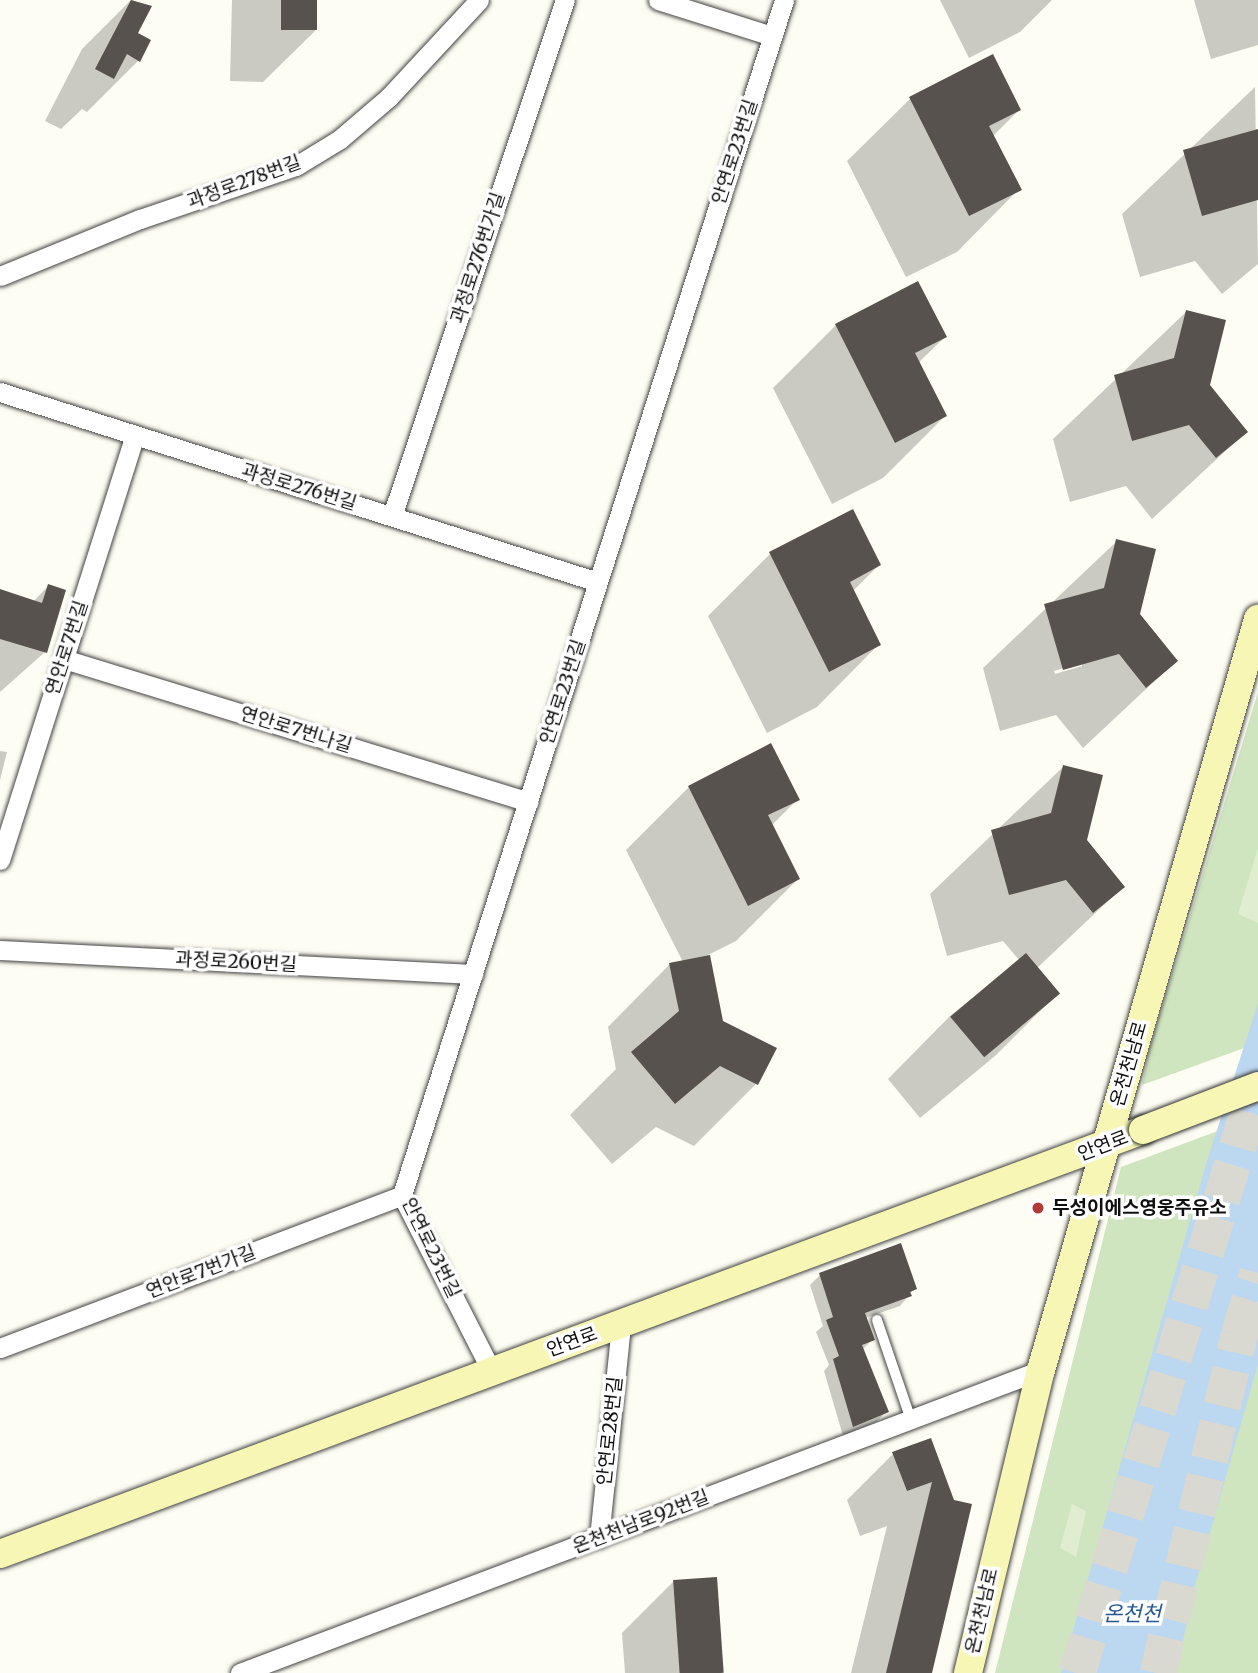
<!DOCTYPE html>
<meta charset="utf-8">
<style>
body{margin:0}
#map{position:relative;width:1258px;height:1673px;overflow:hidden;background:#fefdf3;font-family:Merriweather,"Noto Sans KR",serif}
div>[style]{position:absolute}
.green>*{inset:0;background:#cfe5bf}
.pitch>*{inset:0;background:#e0edd0}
.water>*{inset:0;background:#bcd7f0}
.shadow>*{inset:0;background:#0003}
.building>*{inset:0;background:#57524d;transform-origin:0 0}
.highway-tunnel>*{height:37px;margin-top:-18.5px;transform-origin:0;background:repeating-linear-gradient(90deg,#dad9d1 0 37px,transparent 0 55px)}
.roads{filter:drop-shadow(0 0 2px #424242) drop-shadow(0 0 2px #424242)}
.lane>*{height:10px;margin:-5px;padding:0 5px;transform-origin:5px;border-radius:5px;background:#fff}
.street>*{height:19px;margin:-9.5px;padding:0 9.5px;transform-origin:9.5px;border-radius:9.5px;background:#fff}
.secondary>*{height:28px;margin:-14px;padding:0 14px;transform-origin:14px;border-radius:14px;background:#f7f6b5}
.bridges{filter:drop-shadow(0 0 2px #313131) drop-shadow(0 0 2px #313131)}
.secondary-bridge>*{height:28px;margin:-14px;padding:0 14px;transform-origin:14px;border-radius:14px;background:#f7f6b5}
.dots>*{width:19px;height:19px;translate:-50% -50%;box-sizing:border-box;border:4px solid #fff;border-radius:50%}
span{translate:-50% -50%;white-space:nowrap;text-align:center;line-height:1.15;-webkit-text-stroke:7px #fff;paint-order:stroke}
.street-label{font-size:19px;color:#0f0f0f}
.poi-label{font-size:19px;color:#0f0f0f;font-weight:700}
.left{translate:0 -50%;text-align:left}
.water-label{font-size:21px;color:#255895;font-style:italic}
</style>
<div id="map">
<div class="green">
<i style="clip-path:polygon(1258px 692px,1258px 1043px,1142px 1085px,1149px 1051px)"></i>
<i style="clip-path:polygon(1258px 1116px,1258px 1673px,995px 1673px,1121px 1167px)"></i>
</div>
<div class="pitch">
<i style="clip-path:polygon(1258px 848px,1258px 923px,1238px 914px)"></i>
<i style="clip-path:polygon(1072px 1504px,1086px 1511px,1076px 1557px,1060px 1548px)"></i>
</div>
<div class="water">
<i style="clip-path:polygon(1258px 1003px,1258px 1364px,1194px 1589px,1176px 1673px,1061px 1673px,1206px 1164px)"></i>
</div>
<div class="shadow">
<i style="clip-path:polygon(131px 0,149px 6px,135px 34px,139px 60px,87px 112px,82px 109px,61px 129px,45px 121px,82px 49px)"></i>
<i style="clip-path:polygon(232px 0,316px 0,315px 31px,263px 82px,230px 81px)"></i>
<i style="clip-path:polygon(940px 0,1052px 0,1020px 32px,969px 58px)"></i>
<i style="clip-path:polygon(1194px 0,1258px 0,1258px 45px,1211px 59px)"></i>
<i style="clip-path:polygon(992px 57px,1019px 110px,993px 136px,1019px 189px,957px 252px,906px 277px,847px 161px,910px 99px)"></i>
<i style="clip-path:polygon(1255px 87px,1258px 264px,1222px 294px,1195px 261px,1140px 277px,1122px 214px)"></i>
<i style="clip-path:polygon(1186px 312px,1208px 386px,1246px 432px,1152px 519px,1126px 486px,1070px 502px,1053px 439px)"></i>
<i style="clip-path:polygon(836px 325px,945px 337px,918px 363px,945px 416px,883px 478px,832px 504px,773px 388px)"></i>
<i style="clip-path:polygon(evenodd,1117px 541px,1138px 615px,1176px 661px,1083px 748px,1056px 715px,1000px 731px,983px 668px,1117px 541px,1082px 663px,1082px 666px,1055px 674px,1054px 671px,1082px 663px)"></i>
<i style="clip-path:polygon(770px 554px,879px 565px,853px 591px,879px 644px,817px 707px,767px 733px,708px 616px)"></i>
<i style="clip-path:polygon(48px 586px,45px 652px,0 692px,0 591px,33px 602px)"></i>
<i style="clip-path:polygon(771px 746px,798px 799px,771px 826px,798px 879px,736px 941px,708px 955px,721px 1022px,756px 1084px,694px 1146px,656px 1127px,612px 1164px,570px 1115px,616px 1069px,608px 1027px,670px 964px,683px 962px,626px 850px,689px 787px)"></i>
<i style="clip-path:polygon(0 751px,7px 752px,0 780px)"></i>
<i style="clip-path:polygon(1063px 767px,1085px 840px,1123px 887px,1036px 969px,1057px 994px,995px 1056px,920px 1118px,888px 1079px,950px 1016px,1019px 960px,1003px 941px,947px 956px,930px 894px)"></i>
<i style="clip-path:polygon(820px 1275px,915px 1288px,900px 1306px,865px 1318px,873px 1339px,862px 1350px,886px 1412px,876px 1422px,843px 1436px,824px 1371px,829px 1365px,816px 1332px,823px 1326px,810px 1285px)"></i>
<i style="clip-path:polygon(930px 1440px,952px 1501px,930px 1673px,851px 1673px,887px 1526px,860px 1536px,847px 1500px,893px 1454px)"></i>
<i style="clip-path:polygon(674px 1581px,721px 1673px,625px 1673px,622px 1633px)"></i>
</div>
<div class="building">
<i style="clip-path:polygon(131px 0,152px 6px,138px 33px,151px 40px,140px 62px,127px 54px,114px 79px,95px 69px)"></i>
<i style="left:281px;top:0;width:36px;height:30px"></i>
<i style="clip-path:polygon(993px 54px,1021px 110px,989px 126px,1022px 190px,969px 216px,909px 97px)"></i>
<i style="clip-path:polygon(1258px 129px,1258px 200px,1202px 216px,1183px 150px)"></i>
<i style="clip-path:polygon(918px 281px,947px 337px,915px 353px,947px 416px,895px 443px,835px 324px)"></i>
<i style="clip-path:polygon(1186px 310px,1226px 320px,1210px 385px,1248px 432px,1216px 458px,1189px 425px,1132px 441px,1114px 375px,1174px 358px)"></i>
<i style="clip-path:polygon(853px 509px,881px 565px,850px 582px,881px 645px,829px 672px,769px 552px)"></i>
<i style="clip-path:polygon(1116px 539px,1156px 549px,1140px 614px,1178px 661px,1146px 688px,1119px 654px,1063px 670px,1044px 604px,1104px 588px)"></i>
<i style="clip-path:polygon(48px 584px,66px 590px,47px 653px,0 639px,0 589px,42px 603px)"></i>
<i style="clip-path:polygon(771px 743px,800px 800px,768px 815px,800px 879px,748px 906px,688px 786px)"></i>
<i style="clip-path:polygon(1063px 765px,1103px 775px,1087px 840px,1125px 887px,1093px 913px,1066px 880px,1009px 895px,991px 830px,1051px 813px)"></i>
<i style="left:1026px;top:953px;width:53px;height:99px;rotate:50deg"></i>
<i style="clip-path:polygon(710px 955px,723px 1021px,777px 1048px,758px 1085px,720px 1066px,675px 1104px,631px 1052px,679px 1011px,669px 963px)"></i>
<i style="clip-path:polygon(901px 1243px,917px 1289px,910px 1292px,912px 1296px,865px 1313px,875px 1340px,862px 1345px,889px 1412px,853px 1427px,833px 1359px,839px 1356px,826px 1320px,833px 1317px,819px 1273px)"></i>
<i style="clip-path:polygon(931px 1438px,954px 1500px,972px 1504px,932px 1673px,886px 1673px,932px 1482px,907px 1491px,892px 1452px)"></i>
<i style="left:717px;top:1577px;width:96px;height:44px;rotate:86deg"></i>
</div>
<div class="highway-tunnel">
<i style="left:1077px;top:1673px;width:620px;rotate:-73.03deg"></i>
<i style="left:1158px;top:1673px;width:348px;rotate:-76.5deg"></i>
<i style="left:1239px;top:1335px;width:65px;rotate:-73deg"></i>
</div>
<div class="roads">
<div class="lane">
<i style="left:877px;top:1320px;width:106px;rotate:71.2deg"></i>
</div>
<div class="street">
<i style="left:658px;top:0;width:120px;rotate:17.5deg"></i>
<i style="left:0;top:276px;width:151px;rotate:-22.2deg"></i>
<i style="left:140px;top:219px;width:165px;rotate:-18.8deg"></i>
<i style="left:296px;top:166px;width:52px;rotate:-31.5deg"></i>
<i style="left:340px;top:139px;width:65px;rotate:-40.6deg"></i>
<i style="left:389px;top:97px;width:132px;rotate:-47.1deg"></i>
<i style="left:0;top:392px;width:627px;rotate:17.63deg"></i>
<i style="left:392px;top:516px;width:544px;rotate:-71.47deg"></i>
<i style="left:64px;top:659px;width:486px;rotate:17.1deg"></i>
<i style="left:0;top:860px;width:446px;rotate:-72.4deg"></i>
<i style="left:0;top:950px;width:474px;rotate:2.9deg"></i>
<i style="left:0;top:1348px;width:430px;rotate:-20.8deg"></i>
<i style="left:492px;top:1372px;width:199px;rotate:-117deg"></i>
<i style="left:402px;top:1195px;width:1255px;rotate:-72.27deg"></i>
<i style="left:599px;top:1538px;width:215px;rotate:-84.1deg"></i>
<i style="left:240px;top:1673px;width:856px;rotate:-20.72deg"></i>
</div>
<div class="secondary">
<i style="left:0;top:1554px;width:1219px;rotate:-20.35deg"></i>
<i style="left:968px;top:1673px;width:312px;rotate:-76.5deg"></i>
<i style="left:1041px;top:1370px;width:782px;rotate:-73.88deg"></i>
</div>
</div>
<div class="bridges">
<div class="secondary-bridge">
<i style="left:1143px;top:1130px;width:123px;rotate:-20.9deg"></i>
</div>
</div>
<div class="dots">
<i style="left:1038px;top:1208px;background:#b13c35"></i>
</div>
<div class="street-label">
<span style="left:735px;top:152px;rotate:-72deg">안연로23번길</span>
<span style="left:244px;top:182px;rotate:-20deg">과정로278번길</span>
<span style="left:478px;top:258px;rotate:-72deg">과정로276번가길</span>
<span style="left:299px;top:487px;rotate:17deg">과정로276번길</span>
<span style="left:67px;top:648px;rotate:-72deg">연안로7번길</span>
<span style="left:563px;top:692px;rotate:-72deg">안연로23번길</span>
<span style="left:296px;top:730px;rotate:17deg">연안로7번나길</span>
<span style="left:236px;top:962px;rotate:3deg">과정로260번길</span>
<span style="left:1129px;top:1064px;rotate:-74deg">온천천남로</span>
<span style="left:1103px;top:1146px;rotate:-21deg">안연로</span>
<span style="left:431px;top:1248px;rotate:64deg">안연로23번길</span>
<span style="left:201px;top:1272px;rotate:-21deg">연안로7번가길</span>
<span style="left:572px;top:1342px;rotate:-20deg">안연로</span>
<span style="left:610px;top:1431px;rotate:-84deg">안연로28번길</span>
<span style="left:641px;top:1522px;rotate:-21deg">온천천남로92번길</span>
<span style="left:982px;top:1611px;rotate:-77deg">온천천남로</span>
</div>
<div class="poi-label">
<span class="left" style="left:1052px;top:1208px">두성이에스영웅주유소</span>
</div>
<div class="water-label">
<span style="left:1132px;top:1614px">온천천</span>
</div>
</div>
